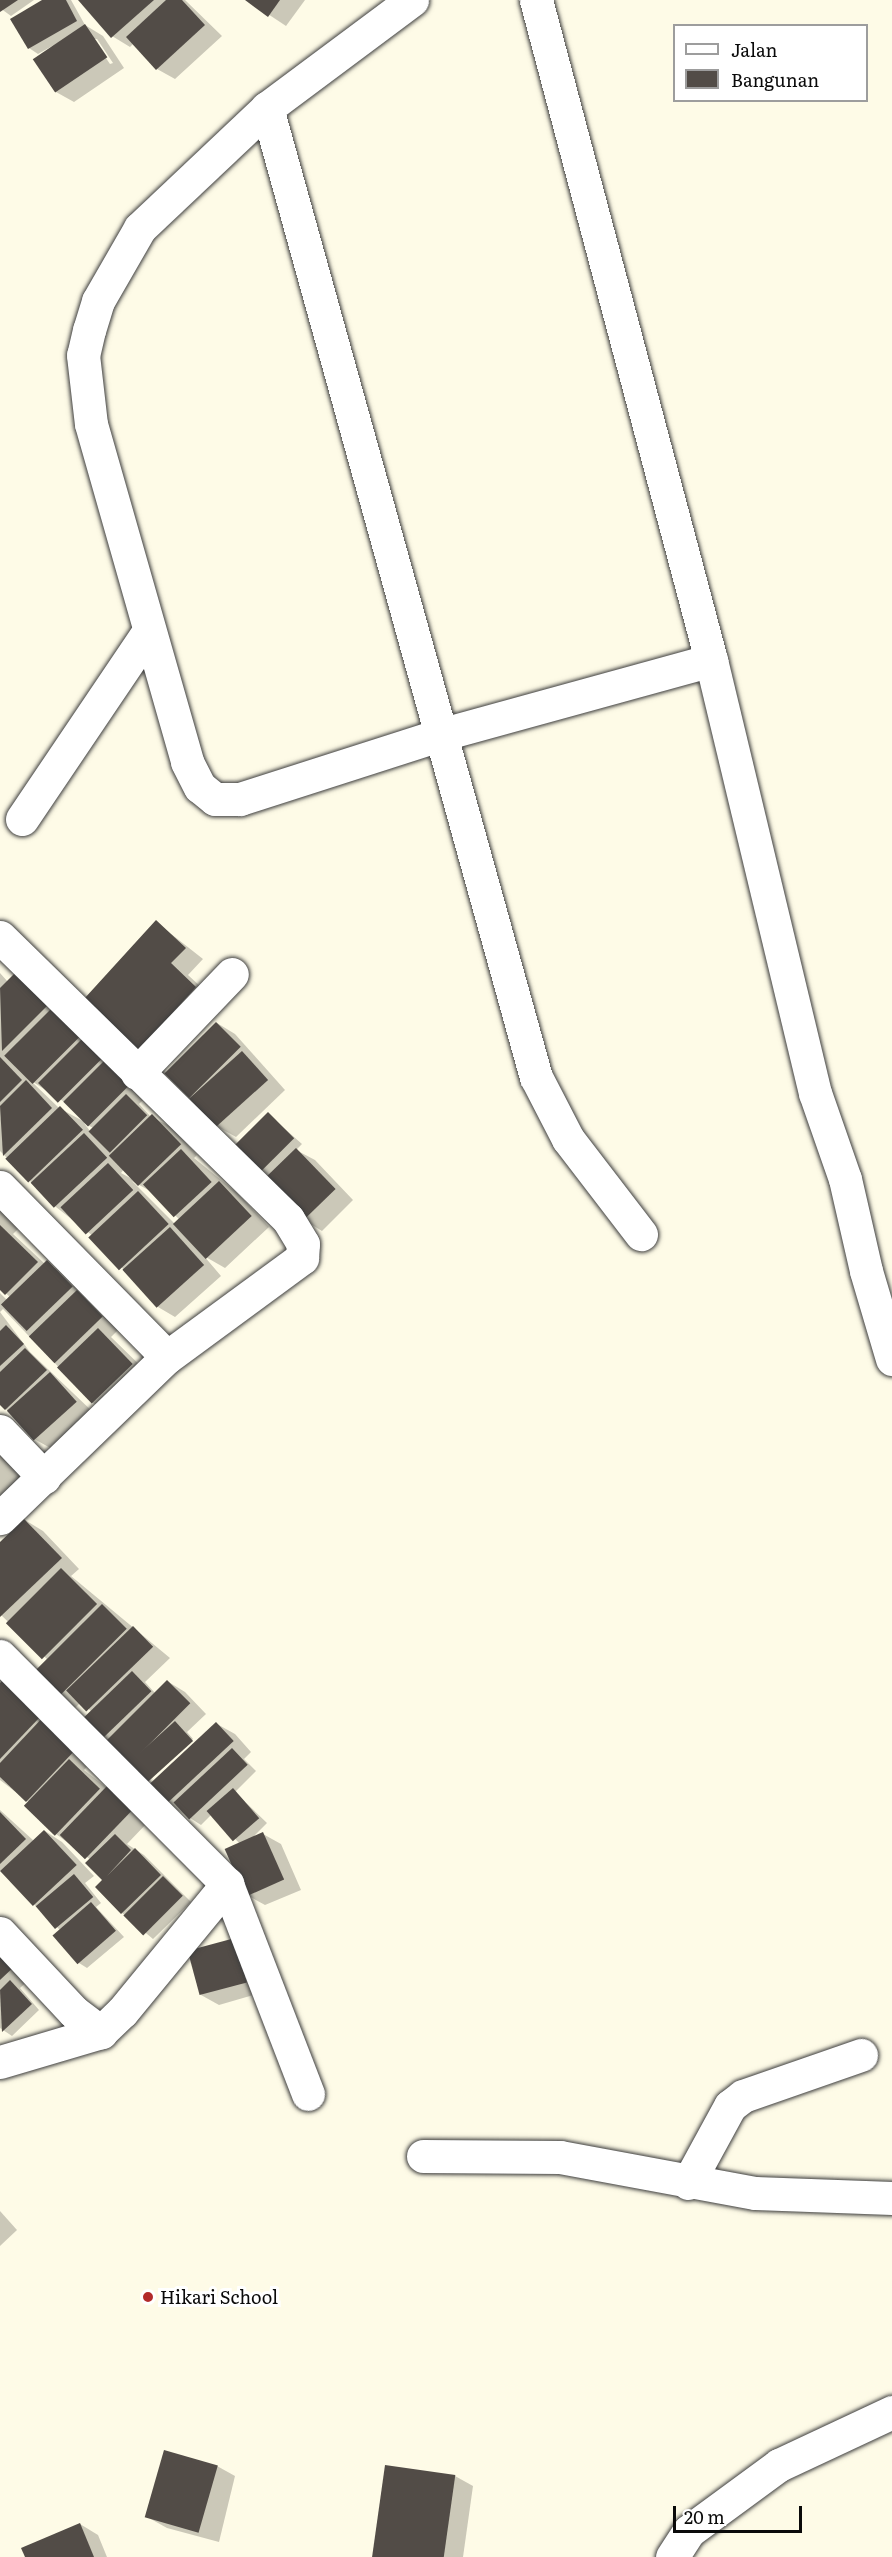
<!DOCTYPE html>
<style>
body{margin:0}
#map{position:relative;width:892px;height:2557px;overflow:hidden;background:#fefbe7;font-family:Literata,serif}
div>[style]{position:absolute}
.shadow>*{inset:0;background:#0003}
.building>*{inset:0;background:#524c47;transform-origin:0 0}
.roads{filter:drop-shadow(0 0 2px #3d3d3d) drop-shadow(0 0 2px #3d3d3d)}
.minor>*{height:33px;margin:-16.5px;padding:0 16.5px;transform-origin:16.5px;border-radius:16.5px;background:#fff}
.dots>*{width:16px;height:16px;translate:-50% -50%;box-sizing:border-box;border:3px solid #fff;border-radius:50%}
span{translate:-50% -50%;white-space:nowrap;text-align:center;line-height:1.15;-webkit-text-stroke:6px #fff;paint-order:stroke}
.poi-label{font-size:18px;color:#0a0a0a}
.left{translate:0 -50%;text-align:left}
.legend{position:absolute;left:673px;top:24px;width:195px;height:78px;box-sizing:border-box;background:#fff;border:2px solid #9d9d9d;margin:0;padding:8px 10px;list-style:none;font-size:18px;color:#0a0a0a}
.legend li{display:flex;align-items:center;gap:12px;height:30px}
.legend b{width:30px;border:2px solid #9d9d9d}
.scale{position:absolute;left:673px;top:2506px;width:129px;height:27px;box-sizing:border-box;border:3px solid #0a0a0a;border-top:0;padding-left:8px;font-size:18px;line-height:21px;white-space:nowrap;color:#0a0a0a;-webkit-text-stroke:4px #fff;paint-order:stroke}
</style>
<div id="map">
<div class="shadow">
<i style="clip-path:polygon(0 0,34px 0,11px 16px,0 8px)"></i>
<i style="clip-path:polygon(evenodd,45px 0,71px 0,85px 25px,103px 36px,124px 68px,74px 102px,56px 92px,35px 60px,54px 45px,38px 54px,29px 48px,12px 19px,45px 0,93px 39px,97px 39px,113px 63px,110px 64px,93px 39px)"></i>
<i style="clip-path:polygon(81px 0,185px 0,222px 36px,175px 79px,157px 69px,134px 43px,130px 47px,112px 36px)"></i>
<i style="clip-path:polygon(247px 0,305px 0,286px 26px)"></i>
<i style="clip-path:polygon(156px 922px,203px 959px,188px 975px,213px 998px,158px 1059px)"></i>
<i style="clip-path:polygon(evenodd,20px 970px,147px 1096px,139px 1104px,151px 1117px,170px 1126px,197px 1155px,194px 1158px,237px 1193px,269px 1227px,225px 1268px,204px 1256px,221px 1276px,175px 1317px,158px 1307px,93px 1236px,56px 1207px,0 1151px,0 973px,8px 982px,20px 970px,30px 1080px,69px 1105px,83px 1121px,59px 1108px,30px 1080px,20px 970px,84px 1123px,93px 1128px,90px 1131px,84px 1123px,20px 970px,124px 1169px,132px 1179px,121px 1173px,124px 1169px,20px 970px,132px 1181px,150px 1191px,181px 1221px,176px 1225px,132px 1181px)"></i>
<i style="clip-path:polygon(217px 1023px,235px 1034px,285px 1090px,236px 1137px,218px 1127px,190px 1097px)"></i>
<i style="clip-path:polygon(268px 1114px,302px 1144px,296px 1150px,315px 1160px,353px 1200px,322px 1231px,304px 1220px,260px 1172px)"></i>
<i style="clip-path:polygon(0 1190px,29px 1218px,13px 1234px,45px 1264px,65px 1272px,120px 1328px,111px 1337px,150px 1375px,111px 1413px,93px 1403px,3px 1309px,0 1312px,0 1293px,7px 1300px,10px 1297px,0 1288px)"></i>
<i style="clip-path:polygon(0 1312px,30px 1352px,94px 1413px,54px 1450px,36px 1440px,0 1403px)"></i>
<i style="clip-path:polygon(0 1436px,31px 1467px,0 1496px)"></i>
<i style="clip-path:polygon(25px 1520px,43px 1531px,79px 1569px,71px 1576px,170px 1658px,145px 1682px,155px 1693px,167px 1681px,185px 1692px,206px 1714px,187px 1732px,193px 1739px,147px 1783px,86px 1718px,92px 1712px,81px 1702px,73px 1710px,56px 1700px,48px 1660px,0 1614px,0 1544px)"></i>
<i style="clip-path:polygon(0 1672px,96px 1757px,84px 1770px,149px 1821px,127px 1844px,144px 1855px,191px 1902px,153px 1939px,122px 1913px,91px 1860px,56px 1834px,30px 1803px,0 1780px)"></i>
<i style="clip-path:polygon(217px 1724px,235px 1734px,251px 1752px,244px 1759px,256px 1771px,235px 1792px,267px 1823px,251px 1839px,263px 1834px,281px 1844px,301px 1890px,265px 1905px,247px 1895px,240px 1844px,212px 1814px,201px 1825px,168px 1804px,149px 1786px)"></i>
<i style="clip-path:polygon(0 1810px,34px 1841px,45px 1831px,62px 1842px,94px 1876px,85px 1883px,101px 1903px,96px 1907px,124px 1937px,87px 1968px,79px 1963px,61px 1931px,0 1871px)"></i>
<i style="clip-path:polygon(0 1937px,35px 1974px,20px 1988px,39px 2010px,12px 2036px,0 2028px)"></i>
<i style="clip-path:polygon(235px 1939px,264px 1992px,219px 2005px,201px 1995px)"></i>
<i style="clip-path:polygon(0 2211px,17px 2230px,0 2246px)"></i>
<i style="clip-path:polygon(217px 2466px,235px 2476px,219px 2542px,167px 2528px,149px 2518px)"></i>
<i style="clip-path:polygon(455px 2476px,473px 2486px,463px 2557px,374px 2557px)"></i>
<i style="clip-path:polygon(80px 2524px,98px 2535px,107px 2557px,27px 2557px)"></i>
</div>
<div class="building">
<i style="clip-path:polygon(0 0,18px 0,0 12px)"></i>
<i style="clip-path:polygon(42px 0,66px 0,77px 21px,28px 49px,10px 19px)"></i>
<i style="clip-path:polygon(78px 0,154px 0,111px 38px)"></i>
<i style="clip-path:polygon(166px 0,182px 0,205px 25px,156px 70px,126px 37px)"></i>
<i style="clip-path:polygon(245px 0,280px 0,268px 17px)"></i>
<i style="left:85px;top:24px;width:40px;height:63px;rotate:56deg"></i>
<i style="clip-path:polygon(156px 920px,186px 948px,171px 963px,196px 987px,139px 1050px,84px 999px)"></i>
<i style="clip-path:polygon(20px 968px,52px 1001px,2px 1051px,0 988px)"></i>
<i style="left:53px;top:1007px;width:40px;height:69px;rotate:45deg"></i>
<i style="left:216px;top:1022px;width:35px;height:73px;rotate:45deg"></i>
<i style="left:84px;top:1037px;width:28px;height:65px;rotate:45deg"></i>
<i style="left:242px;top:1051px;width:39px;height:71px;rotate:48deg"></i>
<i style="clip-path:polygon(0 1057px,22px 1080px,0 1102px)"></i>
<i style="left:105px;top:1060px;width:35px;height:59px;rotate:45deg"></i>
<i style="clip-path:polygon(26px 1080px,52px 1108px,3px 1156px,0 1106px)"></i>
<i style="left:126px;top:1094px;width:30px;height:53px;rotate:45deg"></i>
<i style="left:60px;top:1106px;width:33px;height:76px;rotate:46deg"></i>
<i style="left:268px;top:1112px;width:37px;height:50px;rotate:45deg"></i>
<i style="left:152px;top:1114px;width:42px;height:60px;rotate:46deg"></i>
<i style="left:84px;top:1133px;width:34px;height:73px;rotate:47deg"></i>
<i style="left:296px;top:1148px;width:57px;height:47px;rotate:46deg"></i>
<i style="left:181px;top:1149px;width:45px;height:52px;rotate:47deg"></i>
<i style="left:108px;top:1163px;width:37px;height:65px;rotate:47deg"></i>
<i style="left:219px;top:1181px;width:48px;height:63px;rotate:47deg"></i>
<i style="left:138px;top:1191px;width:45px;height:68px;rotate:47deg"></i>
<i style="clip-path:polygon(0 1225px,38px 1262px,5px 1295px,0 1290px)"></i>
<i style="left:170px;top:1227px;width:51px;height:64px;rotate:48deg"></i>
<i style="left:47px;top:1260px;width:37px;height:64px;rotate:46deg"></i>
<i style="left:77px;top:1290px;width:37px;height:67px;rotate:46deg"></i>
<i style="clip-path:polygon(6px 1325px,24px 1344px,0 1366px,0 1331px)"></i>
<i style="left:98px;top:1328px;width:50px;height:57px;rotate:46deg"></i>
<i style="clip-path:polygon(25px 1348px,47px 1370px,5px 1410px,0 1405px,0 1372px)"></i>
<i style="left:50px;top:1372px;width:40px;height:58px;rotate:48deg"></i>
<i style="clip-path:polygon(24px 1519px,62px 1558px,0 1617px,0 1542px)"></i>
<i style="left:61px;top:1568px;width:51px;height:78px;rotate:45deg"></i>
<i style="left:102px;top:1604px;width:35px;height:102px;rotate:45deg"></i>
<i style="left:133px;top:1626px;width:29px;height:93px;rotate:46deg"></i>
<i style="left:132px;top:1671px;width:28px;height:67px;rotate:46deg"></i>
<i style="left:167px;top:1680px;width:33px;height:88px;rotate:45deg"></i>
<i style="clip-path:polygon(2px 1681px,40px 1717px,0 1759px,0 1683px)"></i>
<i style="clip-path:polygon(46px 1714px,79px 1746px,26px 1802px,0 1777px,0 1763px)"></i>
<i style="left:175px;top:1721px;width:27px;height:66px;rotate:48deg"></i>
<i style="left:216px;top:1722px;width:26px;height:93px;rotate:47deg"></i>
<i style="left:232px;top:1748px;width:23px;height:80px;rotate:47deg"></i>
<i style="left:69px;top:1759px;width:43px;height:65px;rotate:44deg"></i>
<i style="left:107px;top:1786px;width:35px;height:68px;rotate:44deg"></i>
<i style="left:233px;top:1788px;width:40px;height:35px;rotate:49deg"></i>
<i style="clip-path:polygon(0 1812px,26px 1839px,0 1864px)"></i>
<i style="left:44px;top:1830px;width:48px;height:60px;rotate:47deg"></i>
<i style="left:263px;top:1832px;width:52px;height:42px;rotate:66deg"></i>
<i style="clip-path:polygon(115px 1834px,131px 1850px,107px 1876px,135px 1848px,161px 1875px,121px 1914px,95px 1887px,102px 1880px,85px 1863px)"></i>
<i style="left:74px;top:1874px;width:30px;height:50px;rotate:50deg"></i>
<i style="left:163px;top:1876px;width:28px;height:56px;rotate:45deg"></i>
<i style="left:91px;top:1902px;width:38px;height:51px;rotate:49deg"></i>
<i style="left:235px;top:1938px;width:46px;height:49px;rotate:75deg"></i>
<i style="clip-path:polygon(0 1944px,18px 1963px,0 1980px)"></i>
<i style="clip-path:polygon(10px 1980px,32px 2004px,2px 2032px,0 1990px)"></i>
<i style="left:164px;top:2450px;width:56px;height:70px;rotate:16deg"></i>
<i style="left:385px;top:2465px;width:71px;height:93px;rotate:8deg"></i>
<i style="clip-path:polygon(80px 2523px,94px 2557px,25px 2557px,21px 2548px)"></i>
</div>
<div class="roads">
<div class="minor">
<i style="left:412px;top:0;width:181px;rotate:143.3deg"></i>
<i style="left:267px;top:108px;width:175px;rotate:136.6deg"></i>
<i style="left:140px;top:228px;width:84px;rotate:119.9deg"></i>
<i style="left:98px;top:301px;width:30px;rotate:107deg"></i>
<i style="left:89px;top:330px;width:26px;rotate:103deg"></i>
<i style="left:83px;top:355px;width:69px;rotate:83.4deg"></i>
<i style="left:91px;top:424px;width:351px;rotate:74.1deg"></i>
<i style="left:187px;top:762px;width:28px;rotate:63deg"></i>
<i style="left:200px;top:787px;width:19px;rotate:39deg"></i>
<i style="left:215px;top:799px;width:25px"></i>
<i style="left:240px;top:799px;width:213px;rotate:-17.8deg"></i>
<i style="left:443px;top:734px;width:278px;rotate:-15.4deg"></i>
<i style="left:536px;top:0;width:683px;rotate:75.15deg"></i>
<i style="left:711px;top:660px;width:445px;rotate:76.5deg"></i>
<i style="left:815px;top:1093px;width:91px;rotate:70.8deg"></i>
<i style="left:845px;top:1179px;width:94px;rotate:77.1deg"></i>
<i style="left:866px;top:1271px;width:92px;rotate:73.5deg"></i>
<i style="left:267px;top:108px;width:1006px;rotate:74.49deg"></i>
<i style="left:536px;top:1077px;width:70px;rotate:62.7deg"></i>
<i style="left:568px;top:1139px;width:120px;rotate:52.5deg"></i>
<i style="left:22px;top:819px;width:225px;rotate:-56deg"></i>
<i style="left:0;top:937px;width:403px;rotate:44.4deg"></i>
<i style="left:288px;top:1219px;width:29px;rotate:59deg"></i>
<i style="left:303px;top:1244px;width:14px;rotate:94deg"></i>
<i style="left:302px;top:1258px;width:167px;rotate:143.7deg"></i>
<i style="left:167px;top:1357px;width:232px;rotate:136deg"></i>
<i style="left:137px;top:1073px;width:137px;rotate:-46.2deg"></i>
<i style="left:0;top:1187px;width:238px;rotate:45.5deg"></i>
<i style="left:0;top:1431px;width:64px;rotate:46.3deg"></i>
<i style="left:0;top:1656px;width:322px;rotate:45.1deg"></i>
<i style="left:227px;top:1884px;width:225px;rotate:68.9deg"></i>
<i style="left:0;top:1933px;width:108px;rotate:46.9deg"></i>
<i style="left:74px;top:2012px;width:34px;rotate:37deg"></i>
<i style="left:0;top:2062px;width:105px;rotate:-16.5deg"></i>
<i style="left:101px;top:2032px;width:29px;rotate:-44deg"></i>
<i style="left:122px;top:2012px;width:166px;rotate:-50.6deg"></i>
<i style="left:423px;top:2156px;width:137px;rotate:0.4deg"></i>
<i style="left:560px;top:2157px;width:198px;rotate:10.5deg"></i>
<i style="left:755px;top:2193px;width:137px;rotate:2.1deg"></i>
<i style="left:688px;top:2183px;width:88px;rotate:-61.4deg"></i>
<i style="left:730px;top:2106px;width:16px;rotate:-38deg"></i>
<i style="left:743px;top:2096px;width:125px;rotate:-19.2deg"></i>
<i style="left:672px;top:2557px;width:31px;rotate:-57deg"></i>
<i style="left:689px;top:2531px;width:112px;rotate:-36.3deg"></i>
<i style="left:779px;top:2465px;width:125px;rotate:-25.1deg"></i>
</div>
</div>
<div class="dots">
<i style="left:148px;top:2297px;background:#b22a2a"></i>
</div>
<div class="poi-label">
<span class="left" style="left:160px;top:2297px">Hikari School</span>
</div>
<ul class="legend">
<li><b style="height:8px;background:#fff"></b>Jalan</li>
<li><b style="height:16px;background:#524c47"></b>Bangunan</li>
</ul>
<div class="scale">20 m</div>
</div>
